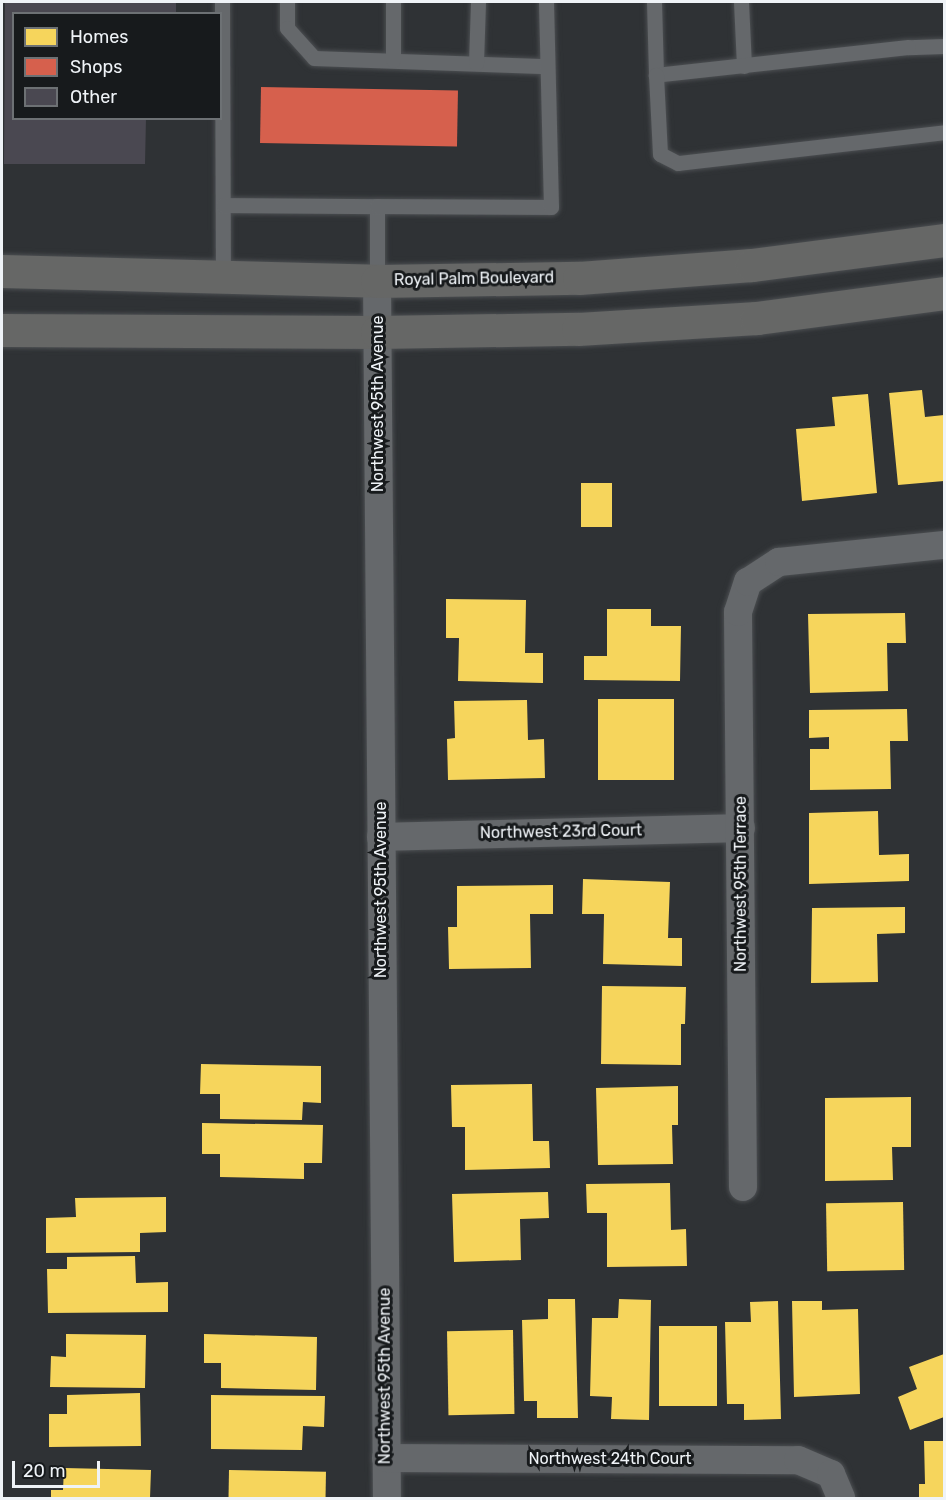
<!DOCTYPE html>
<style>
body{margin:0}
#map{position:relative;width:946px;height:1500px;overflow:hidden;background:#2f3235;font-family:Rubik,sans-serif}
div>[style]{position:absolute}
.homes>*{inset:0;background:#f6d55c;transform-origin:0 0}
.shops>*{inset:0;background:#d6604d;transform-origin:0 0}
.building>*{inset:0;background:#4a4851}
.roads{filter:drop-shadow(0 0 2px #4b4e51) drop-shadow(0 0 2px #4b4e51)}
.lane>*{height:15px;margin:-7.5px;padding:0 7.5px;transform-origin:7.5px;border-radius:7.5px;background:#65686b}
.street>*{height:28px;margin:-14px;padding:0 14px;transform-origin:14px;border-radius:14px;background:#65686b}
.secondary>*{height:33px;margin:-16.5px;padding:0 16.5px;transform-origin:16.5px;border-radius:16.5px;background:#666766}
span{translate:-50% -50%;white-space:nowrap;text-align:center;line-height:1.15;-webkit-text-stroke:6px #171a1c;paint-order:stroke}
.street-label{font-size:16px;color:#eff3f7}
.frame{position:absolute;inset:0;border:3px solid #eff3f7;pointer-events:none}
.legend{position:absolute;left:12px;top:12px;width:210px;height:108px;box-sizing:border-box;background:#171a1c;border:2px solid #6d7174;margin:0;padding:8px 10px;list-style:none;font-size:18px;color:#eff3f7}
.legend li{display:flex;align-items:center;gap:12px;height:30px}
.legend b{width:30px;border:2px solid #6d7174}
.scale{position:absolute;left:12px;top:1461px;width:88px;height:27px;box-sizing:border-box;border:3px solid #eff3f7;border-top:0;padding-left:8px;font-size:18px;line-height:21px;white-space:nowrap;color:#eff3f7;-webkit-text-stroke:4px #171a1c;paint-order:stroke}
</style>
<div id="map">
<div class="homes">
<i style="clip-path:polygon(922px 390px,925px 417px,944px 415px,944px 481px,898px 485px,889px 393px)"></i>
<i style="clip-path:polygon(868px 394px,877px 493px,802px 501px,796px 429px,835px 426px,832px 397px)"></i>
<i style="left:581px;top:483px;width:31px;height:44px"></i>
<i style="clip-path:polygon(446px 599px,526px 600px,525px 653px,543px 653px,543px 683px,458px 681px,459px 638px,446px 638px)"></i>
<i style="clip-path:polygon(607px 609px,651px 609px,651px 626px,681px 626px,680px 681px,584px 680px,584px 656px,607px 656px)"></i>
<i style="clip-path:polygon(905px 613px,906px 643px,887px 643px,888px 691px,810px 693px,808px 614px)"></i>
<i style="left:674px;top:699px;width:81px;height:76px;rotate:90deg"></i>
<i style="clip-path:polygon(527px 700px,528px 740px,544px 739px,545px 778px,448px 780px,447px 739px,455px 738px,454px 701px)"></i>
<i style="clip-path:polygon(907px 709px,908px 741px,890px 741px,891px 789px,810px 790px,810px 749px,829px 749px,829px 737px,809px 738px,809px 710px)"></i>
<i style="clip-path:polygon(878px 811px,879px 855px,909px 854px,909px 881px,809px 884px,809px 813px)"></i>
<i style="clip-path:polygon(583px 879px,670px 882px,668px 938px,682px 938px,682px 966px,603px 964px,604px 914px,582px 914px)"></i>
<i style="clip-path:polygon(553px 885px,553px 914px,530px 914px,531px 968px,449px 969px,448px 927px,457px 927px,457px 886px)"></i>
<i style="clip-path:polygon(905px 907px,905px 933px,877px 934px,878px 982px,811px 983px,812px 908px)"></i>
<i style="clip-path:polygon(602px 986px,686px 987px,685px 1024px,681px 1024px,681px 1065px,601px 1064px)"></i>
<i style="clip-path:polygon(201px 1064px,321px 1066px,321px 1103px,303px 1102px,302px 1120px,220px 1119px,220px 1094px,200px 1094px)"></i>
<i style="clip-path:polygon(532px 1084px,533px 1141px,549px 1141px,550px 1168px,465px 1170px,465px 1127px,452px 1127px,451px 1085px)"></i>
<i style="clip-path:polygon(678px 1086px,678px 1125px,672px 1125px,673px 1164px,598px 1165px,596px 1088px)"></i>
<i style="clip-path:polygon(911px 1097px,911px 1147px,892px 1147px,893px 1180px,825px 1181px,825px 1098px)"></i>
<i style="clip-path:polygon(202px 1123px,323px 1125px,322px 1163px,304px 1163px,304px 1179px,220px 1177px,220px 1154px,202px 1154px)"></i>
<i style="clip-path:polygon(670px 1183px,671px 1230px,686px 1229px,687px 1266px,607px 1267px,607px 1213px,587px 1213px,586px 1184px)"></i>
<i style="clip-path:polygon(548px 1192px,549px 1218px,520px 1219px,521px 1260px,454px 1262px,452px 1194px)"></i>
<i style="clip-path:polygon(166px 1197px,166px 1232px,140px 1233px,140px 1252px,46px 1253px,46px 1218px,76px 1217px,75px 1198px)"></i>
<i style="left:903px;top:1202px;width:68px;height:77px;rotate:89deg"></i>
<i style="clip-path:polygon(135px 1256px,136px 1283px,168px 1282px,168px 1312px,48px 1313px,47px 1269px,67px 1269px,67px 1257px)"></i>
<i style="clip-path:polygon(548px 1299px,575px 1299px,578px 1418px,537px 1418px,537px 1401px,524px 1401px,522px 1320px,548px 1319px)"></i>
<i style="clip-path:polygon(619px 1299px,651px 1300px,649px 1420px,611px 1419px,612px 1397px,590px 1396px,592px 1318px,618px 1318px)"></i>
<i style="clip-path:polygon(778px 1301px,781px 1419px,744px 1420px,744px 1404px,727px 1404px,725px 1322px,751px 1322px,750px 1302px)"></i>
<i style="clip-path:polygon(792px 1301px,822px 1301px,822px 1310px,858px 1309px,860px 1394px,794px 1397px)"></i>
<i style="left:659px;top:1326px;width:58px;height:80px"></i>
<i style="left:513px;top:1330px;width:84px;height:66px;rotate:89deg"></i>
<i style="clip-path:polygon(66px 1334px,146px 1335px,145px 1388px,50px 1387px,51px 1356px,66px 1357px)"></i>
<i style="clip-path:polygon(204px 1334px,317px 1337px,316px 1390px,221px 1388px,221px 1363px,204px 1363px)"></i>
<i style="clip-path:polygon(944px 1354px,944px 1417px,910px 1430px,898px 1397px,917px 1389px,909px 1367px)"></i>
<i style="clip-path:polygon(140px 1393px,141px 1446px,49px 1447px,49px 1414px,67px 1414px,67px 1395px)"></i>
<i style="clip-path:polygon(211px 1395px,325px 1396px,324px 1427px,303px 1426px,302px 1450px,211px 1449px)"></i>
<i style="clip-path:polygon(924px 1441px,944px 1441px,944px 1498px,919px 1498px,919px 1484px,925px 1484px)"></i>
<i style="clip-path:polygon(64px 1468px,151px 1470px,150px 1498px,51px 1498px,51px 1490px,63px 1490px)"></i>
<i style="left:229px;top:1470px;width:97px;height:28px;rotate:1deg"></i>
</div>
<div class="shops">
<i style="left:261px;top:87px;width:197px;height:56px;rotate:1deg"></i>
</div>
<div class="building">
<i style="clip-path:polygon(5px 2px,176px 2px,176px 14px,14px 14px,14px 118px,146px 118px,145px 164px,4px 164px)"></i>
</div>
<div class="roads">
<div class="lane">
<i style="left:222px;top:2px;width:275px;rotate:89.8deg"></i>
<i style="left:287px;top:2px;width:26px;rotate:90deg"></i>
<i style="left:287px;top:28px;width:40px;rotate:48deg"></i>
<i style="left:314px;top:58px;width:233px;rotate:2deg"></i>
<i style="left:393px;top:2px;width:58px;rotate:90deg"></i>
<i style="left:654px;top:2px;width:73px;rotate:88.4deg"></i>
<i style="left:741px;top:2px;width:64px;rotate:87.3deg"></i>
<i style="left:944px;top:46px;width:36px;rotate:178deg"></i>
<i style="left:908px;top:47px;width:254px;rotate:173.7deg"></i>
<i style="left:656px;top:75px;width:79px;rotate:87.1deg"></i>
<i style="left:660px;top:154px;width:20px;rotate:27deg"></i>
<i style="left:678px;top:163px;width:268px;rotate:-6.6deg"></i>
<i style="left:476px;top:63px;width:61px;rotate:-88.1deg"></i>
<i style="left:223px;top:205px;width:154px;rotate:0.4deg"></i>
<i style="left:377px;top:281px;width:75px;rotate:-90deg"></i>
<i style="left:377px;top:206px;width:174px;rotate:0.3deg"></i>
<i style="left:551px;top:207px;width:205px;rotate:-91.4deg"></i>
</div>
<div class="street">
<i style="left:377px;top:281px;width:1217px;rotate:89.53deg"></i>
<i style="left:381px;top:837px;width:360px;rotate:-1.4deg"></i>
<i style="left:743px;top:1187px;width:575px;rotate:-90.5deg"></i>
<i style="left:738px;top:612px;width:32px;rotate:-72deg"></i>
<i style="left:748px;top:582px;width:37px;rotate:-33deg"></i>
<i style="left:779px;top:562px;width:166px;rotate:-5.9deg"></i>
<i style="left:386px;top:1458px;width:412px;rotate:0.3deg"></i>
<i style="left:798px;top:1460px;width:36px;rotate:23deg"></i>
<i style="left:831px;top:1474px;width:26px;rotate:67deg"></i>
</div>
<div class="secondary">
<i style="left:2px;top:271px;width:375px;rotate:1.5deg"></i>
<i style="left:377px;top:281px;width:202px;rotate:-0.9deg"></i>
<i style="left:579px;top:278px;width:173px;rotate:-4.3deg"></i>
<i style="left:752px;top:265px;width:194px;rotate:-7.4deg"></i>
<i style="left:2px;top:330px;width:375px;rotate:0.3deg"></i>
<i style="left:377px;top:332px;width:201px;rotate:-0.9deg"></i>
<i style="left:578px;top:329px;width:179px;rotate:-3.5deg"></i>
<i style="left:757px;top:318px;width:189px;rotate:-7.6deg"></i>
</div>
</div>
<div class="street-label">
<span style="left:474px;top:279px;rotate:-1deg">Royal Palm Boulevard</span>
<span style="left:378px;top:404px;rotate:-90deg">Northwest 95th Avenue</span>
<span style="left:561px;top:832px;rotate:-1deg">Northwest 23rd Court</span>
<span style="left:741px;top:884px;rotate:-90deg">Northwest 95th Terrace</span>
<span style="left:381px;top:890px;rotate:-90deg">Northwest 95th Avenue</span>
<span style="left:385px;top:1376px;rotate:-90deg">Northwest 95th Avenue</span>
<span style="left:610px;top:1459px">Northwest 24th Court</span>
</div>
<div class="frame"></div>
<ul class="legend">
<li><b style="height:16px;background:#f6d55c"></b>Homes</li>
<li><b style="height:16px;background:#d6604d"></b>Shops</li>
<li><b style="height:16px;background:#4a4851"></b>Other</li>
</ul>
<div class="scale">20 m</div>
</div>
